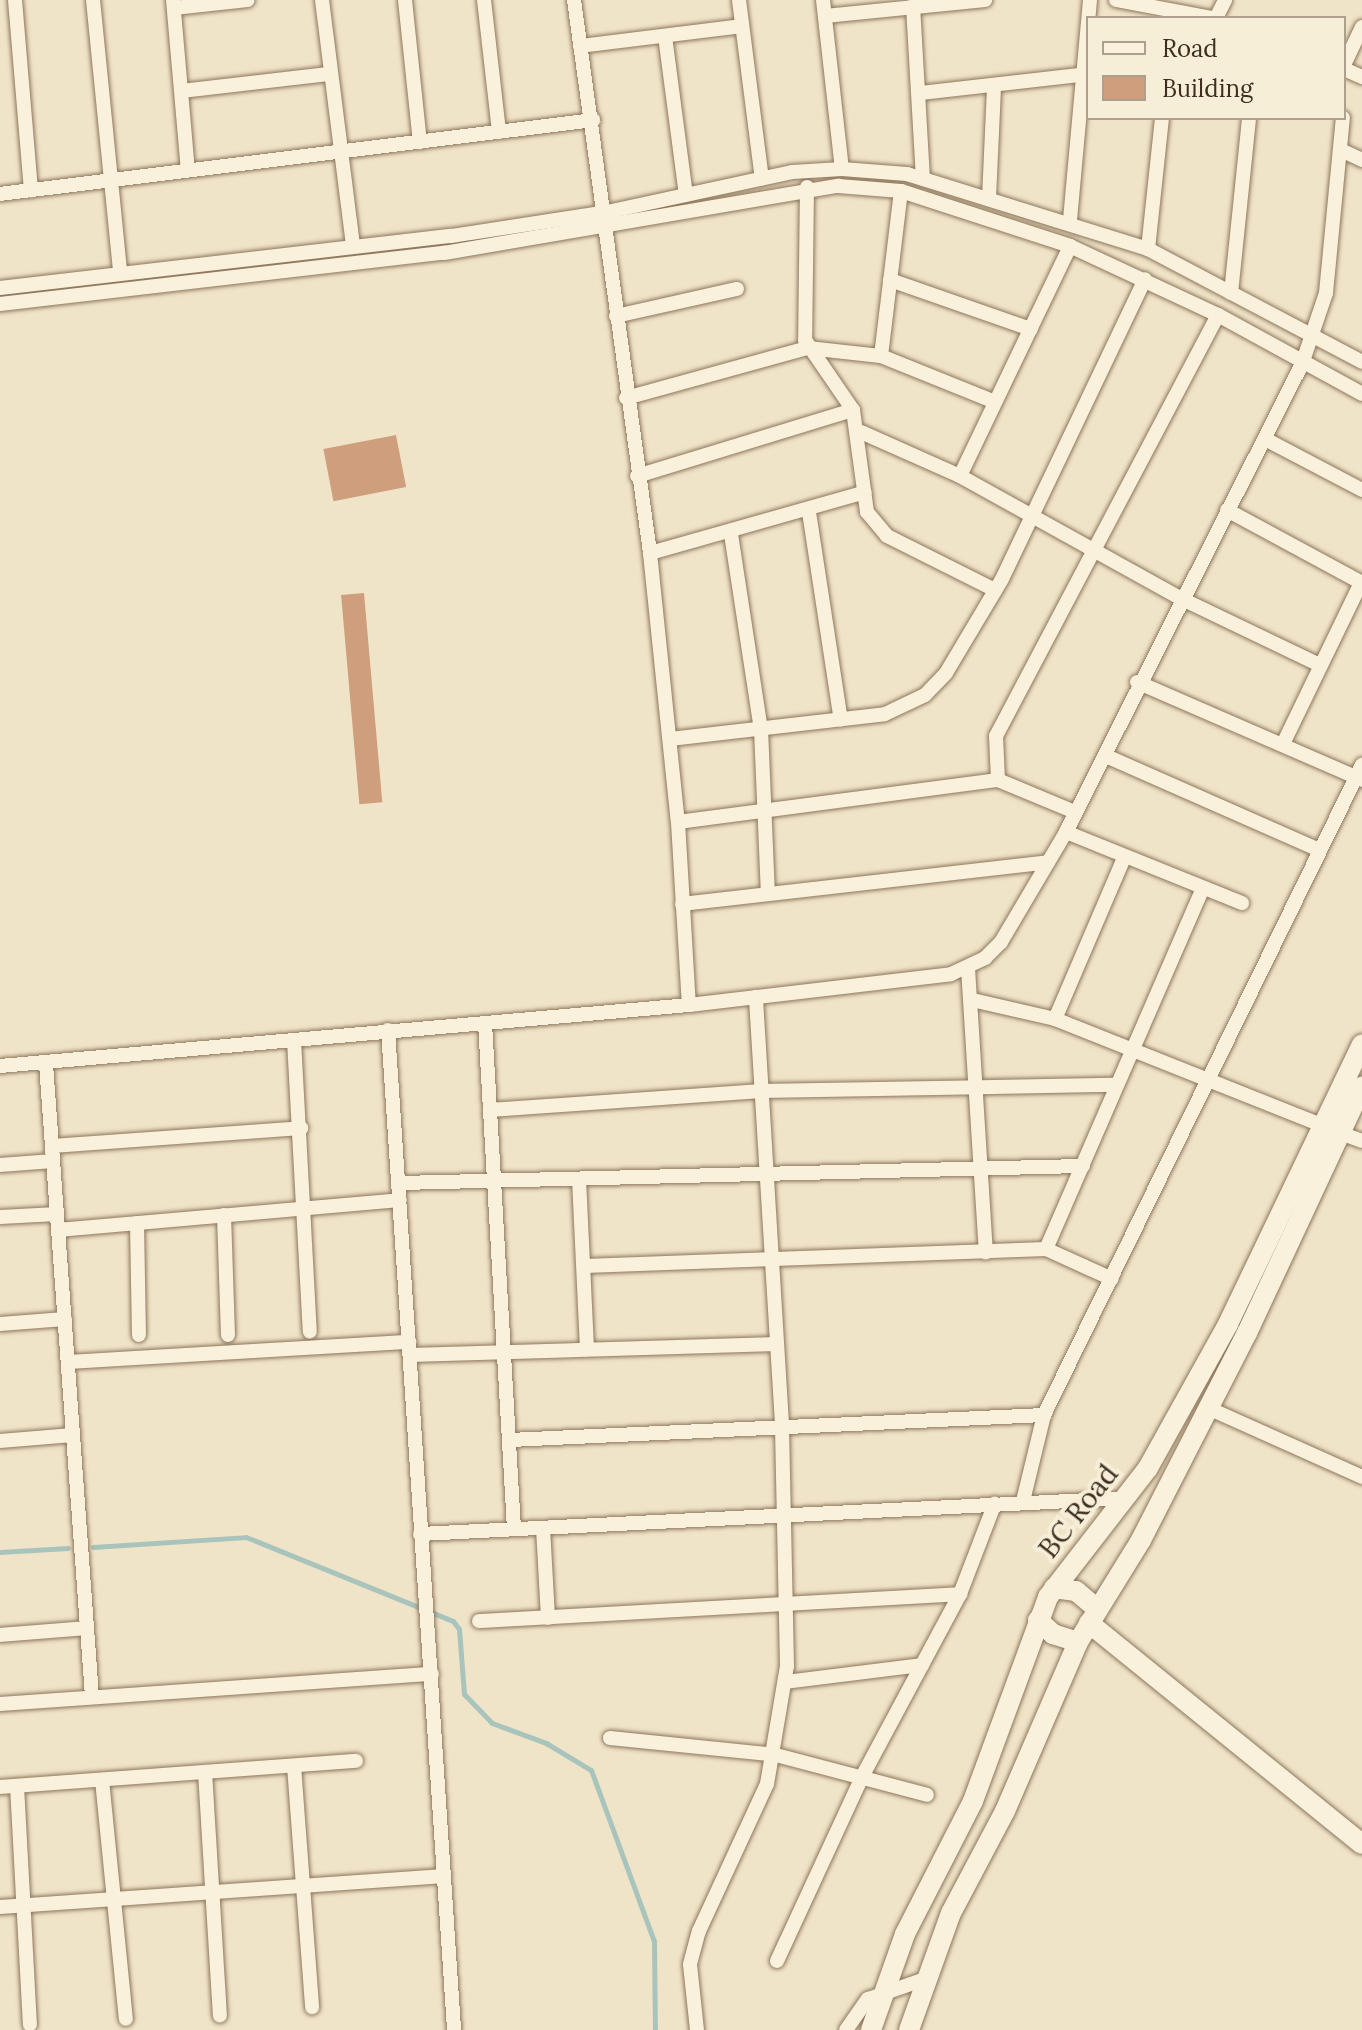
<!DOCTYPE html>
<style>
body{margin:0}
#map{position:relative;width:1362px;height:2030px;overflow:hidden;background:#f0e4c8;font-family:Lora,serif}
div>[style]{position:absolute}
.stream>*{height:5px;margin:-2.5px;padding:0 2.5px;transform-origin:2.5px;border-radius:2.5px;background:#a9c4bc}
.building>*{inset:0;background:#cf9f7d;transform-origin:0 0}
.roads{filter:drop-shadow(0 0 2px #8d765c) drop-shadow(0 0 2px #8d765c)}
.street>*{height:14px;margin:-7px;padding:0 7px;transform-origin:7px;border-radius:7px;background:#faf1dc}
.secondary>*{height:20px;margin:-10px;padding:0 10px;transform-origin:10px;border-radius:10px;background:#faf1dc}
span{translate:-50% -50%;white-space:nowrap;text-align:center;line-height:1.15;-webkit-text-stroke:8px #f7eed8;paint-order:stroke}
.street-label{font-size:28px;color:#3d2e20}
.legend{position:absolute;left:1086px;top:16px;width:260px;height:104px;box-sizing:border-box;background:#f7eed8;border:2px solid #ada18e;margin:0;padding:10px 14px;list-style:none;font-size:24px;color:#3d2e20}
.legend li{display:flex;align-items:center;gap:16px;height:40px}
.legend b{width:40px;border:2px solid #ada18e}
</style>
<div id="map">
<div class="stream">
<i style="left:93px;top:1547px;width:153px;rotate:-3.7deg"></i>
<i style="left:246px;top:1537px;width:223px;rotate:22.1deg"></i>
<i style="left:453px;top:1621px;width:10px;rotate:53deg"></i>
<i style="left:459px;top:1629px;width:65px;rotate:85.6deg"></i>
<i style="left:464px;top:1694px;width:40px;rotate:46deg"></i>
<i style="left:492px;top:1723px;width:58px;rotate:20.3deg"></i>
<i style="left:546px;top:1743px;width:52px;rotate:31deg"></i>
<i style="left:591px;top:1770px;width:182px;rotate:69.8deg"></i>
<i style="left:654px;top:1941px;width:89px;rotate:89.4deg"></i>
<i style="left:0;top:1552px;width:68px;rotate:-3.4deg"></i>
</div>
<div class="building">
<i style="left:396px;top:435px;width:53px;height:74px;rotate:79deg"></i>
<i style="left:364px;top:593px;width:210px;height:23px;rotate:85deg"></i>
</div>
<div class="roads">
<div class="street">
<i style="left:15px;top:0;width:191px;rotate:85.2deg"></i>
<i style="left:93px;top:0;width:273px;rotate:84.3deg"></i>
<i style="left:173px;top:0;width:171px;rotate:85deg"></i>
<i style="left:322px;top:0;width:249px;rotate:82.8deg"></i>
<i style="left:405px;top:0;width:143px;rotate:84deg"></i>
<i style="left:484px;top:0;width:133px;rotate:83.5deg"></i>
<i style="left:574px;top:0;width:558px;rotate:82.17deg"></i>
<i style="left:650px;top:553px;width:270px;rotate:84.1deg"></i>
<i style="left:678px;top:822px;width:183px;rotate:86.6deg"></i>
<i style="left:739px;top:0;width:180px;rotate:82.7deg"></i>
<i style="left:823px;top:0;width:170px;rotate:83.6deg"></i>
<i style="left:1116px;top:0;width:98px;rotate:10.6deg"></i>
<i style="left:913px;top:6px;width:173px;rotate:86.7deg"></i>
<i style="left:174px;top:8px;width:74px;rotate:-6.2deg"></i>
<i style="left:825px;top:16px;width:161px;rotate:-5.7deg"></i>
<i style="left:1216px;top:18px;width:20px;rotate:-63deg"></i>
<i style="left:665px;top:36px;width:160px;rotate:82.5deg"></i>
<i style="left:580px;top:46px;width:163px;rotate:-7deg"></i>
<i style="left:1344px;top:65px;width:42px;rotate:-64.7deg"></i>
<i style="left:1344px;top:69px;width:20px;rotate:24deg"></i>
<i style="left:182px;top:91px;width:149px;rotate:-6.6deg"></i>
<i style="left:921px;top:93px;width:159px;rotate:-6.5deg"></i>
<i style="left:1343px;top:151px;width:21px;rotate:25deg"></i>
<i style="left:807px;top:187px;width:153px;rotate:90.7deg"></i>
<i style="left:805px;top:340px;width:85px;rotate:55.6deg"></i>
<i style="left:853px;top:410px;width:103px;rotate:82.2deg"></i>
<i style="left:867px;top:512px;width:31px;rotate:50deg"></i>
<i style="left:887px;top:536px;width:121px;rotate:26.6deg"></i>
<i style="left:0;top:194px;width:598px;rotate:-7.11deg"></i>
<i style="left:989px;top:198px;width:111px;rotate:-87.4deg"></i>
<i style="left:1070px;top:220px;width:221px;rotate:-84.8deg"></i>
<i style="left:1148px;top:249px;width:132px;rotate:-83.9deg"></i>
<i style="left:890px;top:280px;width:149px;rotate:19.2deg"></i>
<i style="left:0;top:288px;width:454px;rotate:-6.6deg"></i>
<i style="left:451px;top:236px;width:158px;rotate:-8.7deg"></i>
<i style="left:607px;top:212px;width:189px;rotate:-12.2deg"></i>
<i style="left:792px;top:172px;width:50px;rotate:-3.4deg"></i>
<i style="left:842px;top:169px;width:65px;rotate:4.4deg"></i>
<i style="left:907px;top:174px;width:252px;rotate:17.3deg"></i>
<i style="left:1148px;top:249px;width:242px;rotate:27.8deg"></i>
<i style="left:1231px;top:293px;width:176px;rotate:-84.1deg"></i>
<i style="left:0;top:304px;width:447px;rotate:-6.6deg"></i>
<i style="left:444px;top:253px;width:400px;rotate:-9.7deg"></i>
<i style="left:838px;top:186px;width:63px;rotate:4.5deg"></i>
<i style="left:901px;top:191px;width:178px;rotate:18deg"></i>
<i style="left:1070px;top:246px;width:163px;rotate:25deg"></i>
<i style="left:1218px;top:315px;width:164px;rotate:28.7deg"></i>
<i style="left:616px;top:316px;width:124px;rotate:-12.6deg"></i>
<i style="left:881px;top:356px;width:166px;rotate:-83.1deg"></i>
<i style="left:626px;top:398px;width:189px;rotate:-15.4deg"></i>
<i style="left:808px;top:348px;width:73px;rotate:6.3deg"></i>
<i style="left:881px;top:356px;width:121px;rotate:21.9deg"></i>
<i style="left:861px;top:432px;width:108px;rotate:24deg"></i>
<i style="left:960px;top:476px;width:252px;rotate:29deg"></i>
<i style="left:1180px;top:598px;width:155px;rotate:25.6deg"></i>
<i style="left:1265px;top:439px;width:110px;rotate:27.7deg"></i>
<i style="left:637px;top:476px;width:226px;rotate:-17deg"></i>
<i style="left:960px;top:476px;width:255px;rotate:-64.4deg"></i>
<i style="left:1227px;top:510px;width:153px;rotate:28.4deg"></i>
<i style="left:809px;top:512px;width:210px;rotate:81.3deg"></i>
<i style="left:731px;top:534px;width:197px;rotate:81.3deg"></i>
<i style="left:761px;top:729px;width:165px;rotate:87.6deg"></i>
<i style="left:650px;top:553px;width:223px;rotate:-15.8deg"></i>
<i style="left:1137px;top:682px;width:245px;rotate:23.5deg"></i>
<i style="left:670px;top:739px;width:216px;rotate:-6.6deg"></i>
<i style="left:885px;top:714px;width:44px;rotate:-25.4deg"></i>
<i style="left:925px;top:695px;width:30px;rotate:-46deg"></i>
<i style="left:946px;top:673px;width:109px;rotate:-59.2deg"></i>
<i style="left:1002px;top:579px;width:332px;rotate:-64.5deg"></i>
<i style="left:1283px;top:744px;width:179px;rotate:-64.2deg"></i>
<i style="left:1106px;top:756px;width:231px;rotate:23.8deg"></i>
<i style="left:998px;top:780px;width:44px;rotate:-92.6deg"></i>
<i style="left:996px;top:736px;width:476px;rotate:-62.2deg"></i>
<i style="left:678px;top:822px;width:323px;rotate:-7.5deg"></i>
<i style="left:998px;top:780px;width:83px;rotate:22.6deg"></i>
<i style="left:1066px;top:832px;width:190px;rotate:22deg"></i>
<i style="left:682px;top:904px;width:368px;rotate:-6.5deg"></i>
<i style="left:968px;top:968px;width:285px;rotate:86.4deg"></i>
<i style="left:972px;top:1000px;width:85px;rotate:12.9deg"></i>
<i style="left:1055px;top:1019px;width:292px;rotate:21.7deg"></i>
<i style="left:1055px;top:1019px;width:173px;rotate:-66.8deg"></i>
<i style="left:485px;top:1023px;width:507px;rotate:86.72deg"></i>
<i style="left:388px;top:1030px;width:1002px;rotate:86.22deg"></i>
<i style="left:294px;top:1040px;width:292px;rotate:86.9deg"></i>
<i style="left:46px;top:1064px;width:635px;rotate:85.84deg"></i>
<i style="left:0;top:1066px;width:692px;rotate:-5.06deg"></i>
<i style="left:689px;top:1005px;width:264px;rotate:-6.7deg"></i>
<i style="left:951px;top:974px;width:38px;rotate:-25deg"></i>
<i style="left:985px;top:958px;width:23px;rotate:-45deg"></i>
<i style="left:1001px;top:942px;width:128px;rotate:-59.4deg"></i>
<i style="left:1066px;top:832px;width:524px;rotate:-63.24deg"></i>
<i style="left:1302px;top:364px;width:75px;rotate:-71.3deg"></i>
<i style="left:1326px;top:293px;width:176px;rotate:-84.5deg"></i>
<i style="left:490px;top:1110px;width:272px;rotate:-4deg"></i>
<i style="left:761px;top:1091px;width:353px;rotate:-1deg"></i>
<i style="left:1343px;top:1134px;width:20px;rotate:20deg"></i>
<i style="left:52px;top:1146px;width:250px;rotate:-4.1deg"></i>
<i style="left:0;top:1165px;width:53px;rotate:-4.3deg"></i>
<i style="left:579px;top:1179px;width:170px;rotate:87.3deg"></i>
<i style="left:400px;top:1183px;width:683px;rotate:-1.43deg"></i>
<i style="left:224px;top:1215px;width:120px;rotate:88.1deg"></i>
<i style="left:0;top:1217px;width:57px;rotate:-3deg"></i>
<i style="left:137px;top:1223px;width:112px;rotate:89deg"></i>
<i style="left:58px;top:1230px;width:343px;rotate:-5deg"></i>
<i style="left:1046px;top:1249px;width:391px;rotate:-66.5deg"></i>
<i style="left:585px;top:1266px;width:461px;rotate:-2.1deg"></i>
<i style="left:1046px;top:1249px;width:72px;rotate:24.4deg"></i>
<i style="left:0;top:1324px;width:65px;rotate:-4.4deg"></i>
<i style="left:410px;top:1355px;width:367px;rotate:-1.7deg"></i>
<i style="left:68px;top:1362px;width:342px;rotate:-3.4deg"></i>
<i style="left:1208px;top:1408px;width:169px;rotate:24.1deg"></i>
<i style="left:510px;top:1440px;width:535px;rotate:-2.68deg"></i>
<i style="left:0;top:1441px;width:73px;rotate:-4.7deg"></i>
<i style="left:1023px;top:1501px;width:89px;rotate:-76.3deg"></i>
<i style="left:1044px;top:1415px;width:724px;rotate:-63.93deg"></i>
<i style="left:543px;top:1528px;width:90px;rotate:86.8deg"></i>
<i style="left:420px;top:1534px;width:708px;rotate:-2.91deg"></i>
<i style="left:479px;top:1621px;width:482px;rotate:-3.2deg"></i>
<i style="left:0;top:1635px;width:87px;rotate:-4.6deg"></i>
<i style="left:785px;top:1682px;width:138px;rotate:-7.1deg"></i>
<i style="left:0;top:1704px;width:433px;rotate:-4deg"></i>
<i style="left:610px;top:1738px;width:167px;rotate:5.8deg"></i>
<i style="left:776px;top:1755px;width:156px;rotate:14.8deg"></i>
<i style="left:294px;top:1766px;width:242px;rotate:85.7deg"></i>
<i style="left:205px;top:1772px;width:244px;rotate:86.5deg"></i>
<i style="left:102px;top:1780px;width:240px;rotate:84.3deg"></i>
<i style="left:17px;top:1786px;width:239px;rotate:86.9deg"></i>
<i style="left:0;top:1787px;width:357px;rotate:-4.2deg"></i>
<i style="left:0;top:1907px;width:442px;rotate:-4deg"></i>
<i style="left:777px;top:1961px;width:205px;rotate:-65.2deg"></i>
<i style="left:863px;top:1775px;width:205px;rotate:-61.8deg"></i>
<i style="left:960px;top:1594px;width:97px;rotate:-69deg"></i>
<i style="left:697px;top:2030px;width:66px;rotate:-96.1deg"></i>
<i style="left:690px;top:1964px;width:34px;rotate:-75deg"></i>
<i style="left:699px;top:1931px;width:162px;rotate:-65.2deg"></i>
<i style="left:767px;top:1784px;width:120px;rotate:-80.4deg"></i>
<i style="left:787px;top:1666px;width:242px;rotate:-91.2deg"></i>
<i style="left:782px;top:1424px;width:428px;rotate:-93.5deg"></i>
<i style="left:846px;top:2030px;width:38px;rotate:-55deg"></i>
<i style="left:868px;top:1999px;width:60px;rotate:-19.3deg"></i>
</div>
<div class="secondary">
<i style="left:1054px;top:1588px;width:22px;rotate:8deg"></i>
<i style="left:1076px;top:1591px;width:25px;rotate:40deg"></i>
<i style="left:1038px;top:1620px;width:21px;rotate:43deg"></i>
<i style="left:1053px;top:1634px;width:26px;rotate:18deg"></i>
<i style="left:1089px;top:1623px;width:351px;rotate:39deg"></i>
<i style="left:871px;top:2030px;width:102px;rotate:-70.5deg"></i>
<i style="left:905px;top:1934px;width:149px;rotate:-62.9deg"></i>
<i style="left:973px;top:1801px;width:217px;rotate:-69.8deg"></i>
<i style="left:1048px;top:1597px;width:163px;rotate:-52.2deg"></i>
<i style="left:1148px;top:1468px;width:165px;rotate:-60.9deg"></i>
<i style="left:1228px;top:1324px;width:310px;rotate:-64.4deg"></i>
<i style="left:909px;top:2030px;width:124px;rotate:-70.3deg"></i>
<i style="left:951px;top:1913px;width:115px;rotate:-62.1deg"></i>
<i style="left:1005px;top:1811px;width:184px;rotate:-66.6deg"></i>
<i style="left:1078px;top:1642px;width:120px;rotate:-58.3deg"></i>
<i style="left:1141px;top:1540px;width:233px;rotate:-62.9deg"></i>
<i style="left:1247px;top:1333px;width:272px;rotate:-65deg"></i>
</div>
</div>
<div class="street-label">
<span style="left:1078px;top:1511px;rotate:-52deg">BC Road</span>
</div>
<ul class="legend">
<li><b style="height:10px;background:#faf1dc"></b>Road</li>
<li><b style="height:22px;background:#cf9f7d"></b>Building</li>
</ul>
</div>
